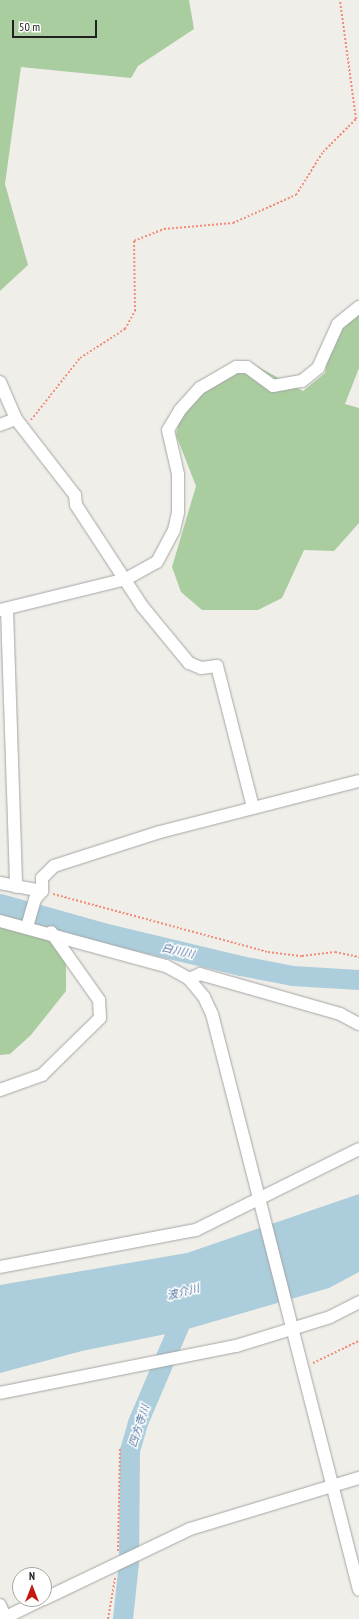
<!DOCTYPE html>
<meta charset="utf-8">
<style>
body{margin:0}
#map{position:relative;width:359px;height:1619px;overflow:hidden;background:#f0eee8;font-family:"PT Sans Narrow","Noto Sans JP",sans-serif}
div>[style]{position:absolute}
.forest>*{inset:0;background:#aacda0}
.water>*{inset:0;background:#accddb}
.river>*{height:20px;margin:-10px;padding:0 10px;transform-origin:10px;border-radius:10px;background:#accddb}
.path>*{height:2px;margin-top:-1px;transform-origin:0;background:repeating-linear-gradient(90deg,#f18d79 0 2px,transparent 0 4px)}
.roads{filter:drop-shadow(0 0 1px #a5a5a5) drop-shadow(0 0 1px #a5a5a5)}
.street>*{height:12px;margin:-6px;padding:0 6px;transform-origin:6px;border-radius:6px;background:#fff}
span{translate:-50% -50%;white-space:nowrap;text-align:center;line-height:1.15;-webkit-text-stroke:3px #fff;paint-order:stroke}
.water-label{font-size:11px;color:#5074a3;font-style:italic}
.north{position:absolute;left:12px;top:1567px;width:40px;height:40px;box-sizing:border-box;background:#fff;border:1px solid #a6a6a6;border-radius:50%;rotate:0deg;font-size:11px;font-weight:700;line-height:16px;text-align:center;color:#212121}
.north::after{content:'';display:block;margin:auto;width:14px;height:18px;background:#c31a0e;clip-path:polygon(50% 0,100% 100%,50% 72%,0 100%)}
.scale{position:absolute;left:12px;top:20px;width:85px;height:18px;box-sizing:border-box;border:2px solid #212121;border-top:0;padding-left:5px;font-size:12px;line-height:14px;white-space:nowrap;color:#212121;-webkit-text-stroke:3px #fff;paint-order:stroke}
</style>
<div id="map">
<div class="forest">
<i style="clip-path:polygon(0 0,189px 0,194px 29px,138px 66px,131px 78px,21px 67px,5px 184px,28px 265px,0 291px)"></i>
<i style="clip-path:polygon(359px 305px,359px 368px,345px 404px,359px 408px,359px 523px,334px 551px,304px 550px,282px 598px,258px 610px,202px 610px,181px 592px,172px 567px,196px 486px,176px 435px,181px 410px,221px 371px,249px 362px,303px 391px,325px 373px,335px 320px)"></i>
<i style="clip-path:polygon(0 924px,48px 939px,66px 961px,66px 991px,31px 1035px,10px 1054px,0 1055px)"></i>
</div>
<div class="water">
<i style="clip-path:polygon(359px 1194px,359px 1272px,329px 1288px,181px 1331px,82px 1351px,0 1373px,0 1285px,187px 1253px)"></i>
</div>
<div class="river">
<i style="left:0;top:904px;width:107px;rotate:15.7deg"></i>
<i style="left:103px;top:933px;width:142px;rotate:13.4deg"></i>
<i style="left:241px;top:966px;width:53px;rotate:10.9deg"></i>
<i style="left:293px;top:976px;width:66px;rotate:3.5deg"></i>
<i style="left:123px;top:1619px;width:56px;rotate:-83.9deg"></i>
<i style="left:129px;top:1563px;width:112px;rotate:-89.5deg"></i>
<i style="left:130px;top:1451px;width:29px;rotate:-74deg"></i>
<i style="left:138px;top:1423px;width:127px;rotate:-66.9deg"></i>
</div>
<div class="path">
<i style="left:31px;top:420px;width:79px;rotate:-51.7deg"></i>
<i style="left:80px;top:358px;width:54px;rotate:-32.8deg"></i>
<i style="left:125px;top:329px;width:21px;rotate:-61deg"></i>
<i style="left:135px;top:311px;width:70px;rotate:-90.8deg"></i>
<i style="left:134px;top:241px;width:32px;rotate:-22deg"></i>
<i style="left:164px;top:229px;width:69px;rotate:-5deg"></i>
<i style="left:233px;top:223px;width:69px;rotate:-24deg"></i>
<i style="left:296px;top:195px;width:51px;rotate:-57.9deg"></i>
<i style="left:323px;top:152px;width:47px;rotate:-45deg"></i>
<i style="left:356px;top:119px;width:120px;rotate:-97.7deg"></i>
<i style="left:53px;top:894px;width:223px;rotate:15.1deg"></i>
<i style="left:268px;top:952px;width:34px;rotate:7deg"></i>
<i style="left:302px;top:956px;width:33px;rotate:-7deg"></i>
<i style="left:335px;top:952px;width:25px;rotate:12deg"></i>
<i style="left:313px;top:1363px;width:51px;rotate:-25.6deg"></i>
<i style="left:118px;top:1551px;width:102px;rotate:-88.9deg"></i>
<i style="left:108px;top:1619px;width:42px;rotate:-80.3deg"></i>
</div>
<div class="roads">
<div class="street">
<i style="left:0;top:382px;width:40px;rotate:66.6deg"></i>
<i style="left:16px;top:419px;width:96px;rotate:52.2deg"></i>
<i style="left:75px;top:495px;width:10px;rotate:84deg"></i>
<i style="left:76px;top:505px;width:121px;rotate:56.8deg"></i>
<i style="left:142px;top:606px;width:74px;rotate:50.5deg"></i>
<i style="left:189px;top:663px;width:13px;rotate:23deg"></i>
<i style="left:201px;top:668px;width:16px;rotate:-7deg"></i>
<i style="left:217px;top:666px;width:146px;rotate:75.7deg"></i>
<i style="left:0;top:425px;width:17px;rotate:-21deg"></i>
<i style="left:0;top:610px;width:130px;rotate:-13.8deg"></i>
<i style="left:126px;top:579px;width:35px;rotate:-29deg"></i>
<i style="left:157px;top:562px;width:36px;rotate:-62deg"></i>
<i style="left:174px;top:530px;width:17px;rotate:-77deg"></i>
<i style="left:178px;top:513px;width:39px;rotate:-90deg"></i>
<i style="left:178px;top:474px;width:45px;rotate:-102.8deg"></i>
<i style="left:168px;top:430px;width:23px;rotate:-59deg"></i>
<i style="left:180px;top:410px;width:30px;rotate:-48deg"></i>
<i style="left:200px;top:388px;width:42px;rotate:-30.3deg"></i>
<i style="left:236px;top:367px;width:11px"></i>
<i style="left:247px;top:367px;width:32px;rotate:36deg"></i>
<i style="left:273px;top:386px;width:29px;rotate:-10deg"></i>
<i style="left:302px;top:381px;width:21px;rotate:-39deg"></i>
<i style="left:318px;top:368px;width:48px;rotate:-65.6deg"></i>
<i style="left:338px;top:324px;width:27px;rotate:-39deg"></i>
<i style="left:7px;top:610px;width:277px;rotate:88.1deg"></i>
<i style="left:0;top:883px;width:43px;rotate:10.8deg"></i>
<i style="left:0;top:921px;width:172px;rotate:15.2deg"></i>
<i style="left:166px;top:966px;width:26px;rotate:29deg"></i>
<i style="left:189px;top:979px;width:23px;rotate:50deg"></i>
<i style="left:204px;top:997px;width:19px;rotate:65deg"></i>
<i style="left:212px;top:1014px;width:594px;rotate:75.68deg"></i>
<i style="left:27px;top:927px;width:29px;rotate:-74deg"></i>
<i style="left:35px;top:899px;width:11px;rotate:-49deg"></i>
<i style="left:42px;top:891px;width:13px;rotate:-90deg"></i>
<i style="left:42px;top:878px;width:17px;rotate:-45deg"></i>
<i style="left:54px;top:866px;width:111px;rotate:-17.8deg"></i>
<i style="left:160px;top:832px;width:205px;rotate:-14.4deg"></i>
<i style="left:189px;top:979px;width:12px;rotate:-24deg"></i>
<i style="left:200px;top:974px;width:146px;rotate:15.9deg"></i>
<i style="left:340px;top:1014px;width:21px;rotate:28deg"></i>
<i style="left:0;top:1090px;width:45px;rotate:-19.7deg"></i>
<i style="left:42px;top:1075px;width:81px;rotate:-44.5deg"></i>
<i style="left:100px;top:1018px;width:18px;rotate:-93deg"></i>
<i style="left:99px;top:1000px;width:83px;rotate:-125.2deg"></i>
<i style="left:0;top:1267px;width:199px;rotate:-10.7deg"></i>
<i style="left:196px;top:1230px;width:182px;rotate:-26.4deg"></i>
<i style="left:0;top:1393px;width:241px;rotate:-11.3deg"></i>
<i style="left:236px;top:1346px;width:98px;rotate:-17.1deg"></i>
<i style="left:330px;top:1317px;width:33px;rotate:-27deg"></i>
<i style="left:44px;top:1599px;width:162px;rotate:-25.6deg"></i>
<i style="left:190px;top:1529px;width:177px;rotate:-16.8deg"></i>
<i style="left:0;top:1605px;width:15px;rotate:67deg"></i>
<i style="left:2px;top:1619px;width:46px;rotate:-26deg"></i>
</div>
</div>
<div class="water-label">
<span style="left:178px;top:951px;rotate:13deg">白川川</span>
<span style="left:183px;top:1292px;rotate:-14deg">波介川</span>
<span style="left:139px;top:1426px;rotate:-72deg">四方寺川</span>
</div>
<div class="north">N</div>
<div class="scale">50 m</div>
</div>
